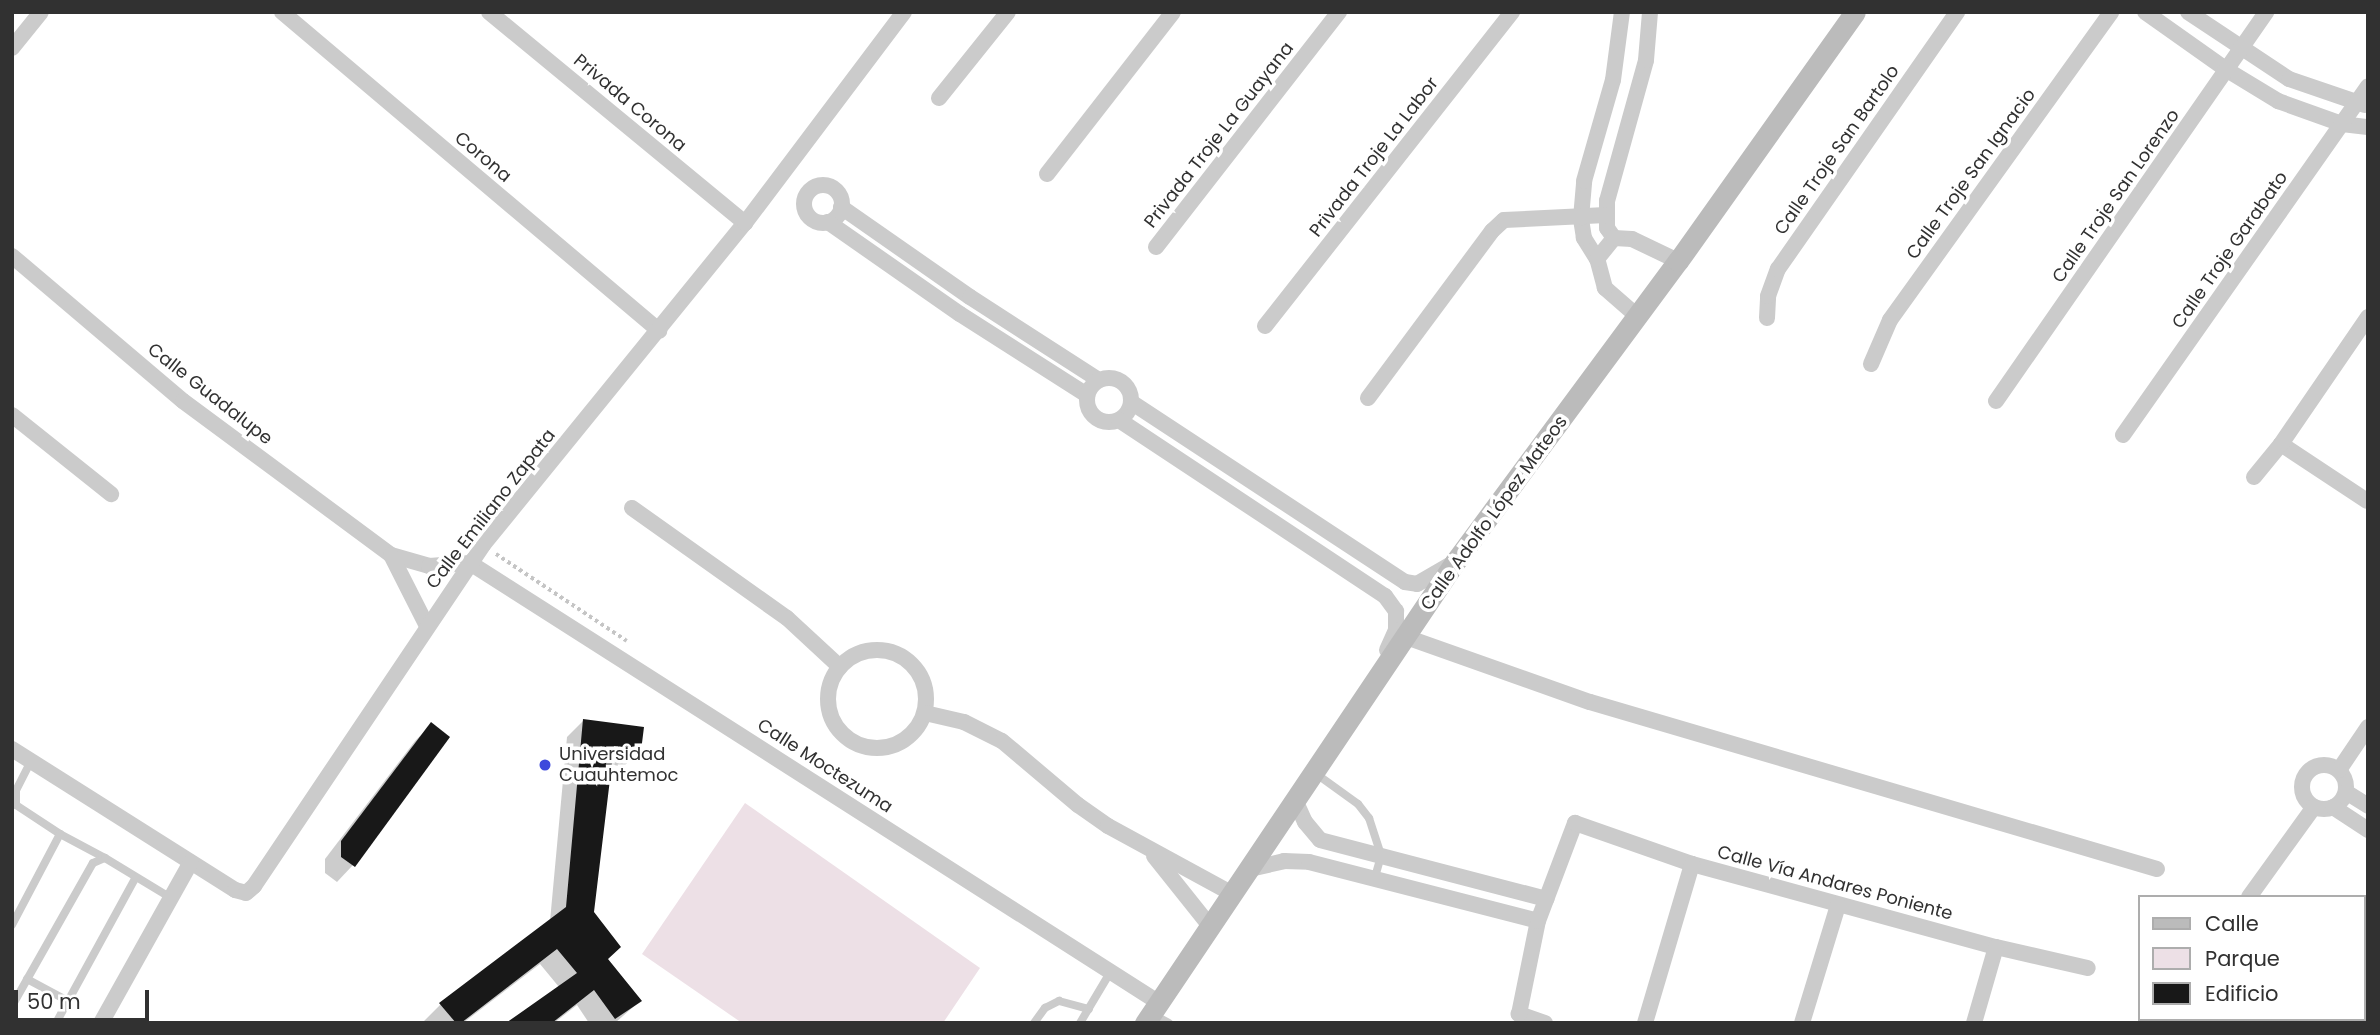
<!DOCTYPE html>
<meta charset="utf-8">
<style>
body{margin:0}
#map{position:relative;width:2380px;height:1035px;overflow:hidden;background:#fff;font-family:Poppins,sans-serif}
div>[style]{position:absolute}
.green>*{inset:0;background:#ede0e6}
.shadow>*{inset:0;background:#0003}
.building>*{inset:0;background:#181818}
.path>*{height:3.5px;margin-top:-1.75px;transform-origin:0;background:repeating-linear-gradient(90deg,#c5c5c5 0 3.5px,transparent 0 7px)}
.lane>*{height:8px;margin:-4px;padding:0 4px;transform-origin:4px;border-radius:4px;background:#cbcbcb}
.street>*{height:16px;margin:-8px;padding:0 8px;transform-origin:8px;border-radius:8px;background:#cbcbcb}
.street>.ring{margin:-8px;padding:0;box-sizing:content-box;background:none;border:16px solid #cbcbcb;border-radius:50%}
.secondary>*{height:21px;margin:-10.5px;padding:0 10.5px;transform-origin:10.5px;border-radius:10.5px;background:#bbb}
.dots>*{width:19px;height:19px;translate:-50% -50%;box-sizing:border-box;border:4px solid #fff;border-radius:50%}
span{translate:-50% -50%;white-space:nowrap;text-align:center;line-height:1.15;-webkit-text-stroke:7px #fff;paint-order:stroke}
.street-label{font-size:18px;color:#313131}
.poi-label{font-size:18px;color:#313131}
.left{translate:0 -50%;text-align:left}
.frame{position:absolute;inset:0;border:14px solid #313131;pointer-events:none}
.legend{position:absolute;left:2138px;top:895px;width:228px;height:126px;box-sizing:border-box;background:#fff;border:2px solid #adadad;margin:0;padding:9px 12px;list-style:none;font-size:21px;color:#313131}
.legend li{display:flex;align-items:center;gap:14px;height:35px}
.legend b{width:35px;border:2px solid #adadad}
.scale{position:absolute;left:14px;top:990px;width:135px;height:32px;box-sizing:border-box;border:4px solid #313131;border-top:0;padding-left:9px;font-size:21px;line-height:24px;white-space:nowrap;color:#313131;-webkit-text-stroke:5px #fff;paint-order:stroke}
</style>
<div id="map">
<div class="green">
<i style="clip-path:polygon(745px 803px,980px 968px,943px 1023px,742px 1023px,642px 954px)"></i>
</div>
<div class="shadow">
<i style="clip-path:polygon(583px 721px,640px 751px,623px 767px,610px 764px,592px 912px,606px 959px,640px 1001px,615px 1023px,589px 1023px,577px 1005px,554px 1023px,509px 1023px,559px 987px,540px 964px,463px 1023px,426px 1023px,424px 1021px,440px 1005px,550px 921px,567px 737px)"></i>
<i style="clip-path:polygon(431px 725px,353px 865px,337px 882px,325px 873px,325px 859px,415px 741px)"></i>
</div>
<div class="building">
<i style="clip-path:polygon(583px 719px,644px 727px,641px 751px,614px 746px,594px 912px,621px 947px,608px 959px,642px 1001px,615px 1019px,594px 990px,552px 1023px,506px 1023px,577px 973px,557px 949px,461px 1023px,456px 1023px,439px 1003px,566px 907px)"></i>
<i style="clip-path:polygon(431px 722px,450px 737px,355px 867px,341px 857px,341px 841px)"></i>
</div>
<div class="path">
<i style="left:496px;top:554px;width:157px;rotate:33.6deg"></i>
</div>
<div class="lane">
<i style="left:31px;top:761px;width:34px;rotate:117deg"></i>
<i style="left:16px;top:791px;width:14px;rotate:90deg"></i>
<i style="left:16px;top:805px;width:53px;rotate:33.4deg"></i>
<i style="left:60px;top:834px;width:51px;rotate:28.1deg"></i>
<i style="left:1315px;top:773px;width:53px;rotate:35.8deg"></i>
<i style="left:1358px;top:804px;width:18px;rotate:52deg"></i>
<i style="left:1369px;top:818px;width:40px;rotate:72deg"></i>
<i style="left:1381px;top:856px;width:25px;rotate:106deg"></i>
<i style="left:12px;top:925px;width:103px;rotate:-62.2deg"></i>
<i style="left:27px;top:979px;width:47px;rotate:28.2deg"></i>
<i style="left:12px;top:1006px;width:164px;rotate:-60.5deg"></i>
<i style="left:93px;top:863px;width:13px;rotate:-23deg"></i>
<i style="left:105px;top:858px;width:77px;rotate:31.2deg"></i>
<i style="left:1154px;top:1015px;width:17px;rotate:28deg"></i>
<i style="left:56px;top:1023px;width:166px;rotate:-61.3deg"></i>
<i style="left:1034px;top:1023px;width:19px;rotate:-54deg"></i>
<i style="left:1045px;top:1008px;width:16px;rotate:-27deg"></i>
<i style="left:1059px;top:1001px;width:31px;rotate:15deg"></i>
<i style="left:1080px;top:1023px;width:61px;rotate:-59.2deg"></i>
</div>
<div class="street">
<i style="left:282px;top:12px;width:494px;rotate:40.2deg"></i>
<i style="left:489px;top:12px;width:332px;rotate:39.5deg"></i>
<i style="left:2145px;top:12px;width:100px;rotate:35.3deg"></i>
<i style="left:2227px;top:70px;width:60px;rotate:31.3deg"></i>
<i style="left:2278px;top:101px;width:68px;rotate:19.8deg"></i>
<i style="left:2342px;top:124px;width:26px;rotate:7deg"></i>
<i style="left:2188px;top:12px;width:121px;rotate:33.6deg"></i>
<i style="left:2289px;top:79px;width:80px;rotate:18.9deg"></i>
<i style="left:12px;top:48px;width:46px;rotate:-51.1deg"></i>
<i style="left:939px;top:98px;width:110px;rotate:-51.3deg"></i>
<i style="left:1047px;top:174px;width:205px;rotate:-52.1deg"></i>
<i class="ring" style="left:804px;top:185px;width:22px;height:22px"></i>
<i style="left:841px;top:207px;width:157px;rotate:34.9deg"></i>
<i style="left:970px;top:297px;width:153px;rotate:32.8deg"></i>
<i style="left:828px;top:222px;width:161px;rotate:34.9deg"></i>
<i style="left:960px;top:314px;width:151px;rotate:32.5deg"></i>
<i style="left:1614px;top:238px;width:12px;rotate:-125deg"></i>
<i style="left:1607px;top:228px;width:27px;rotate:-90deg"></i>
<i style="left:1607px;top:201px;width:146px;rotate:-74.5deg"></i>
<i style="left:1646px;top:60px;width:48px;rotate:-85.2deg"></i>
<i style="left:1156px;top:247px;width:298px;rotate:-52.1deg"></i>
<i style="left:12px;top:256px;width:224px;rotate:40.3deg"></i>
<i style="left:183px;top:401px;width:259px;rotate:36.5deg"></i>
<i style="left:391px;top:555px;width:40px;rotate:16deg"></i>
<i style="left:429px;top:566px;width:41px;rotate:-4.2deg"></i>
<i style="left:470px;top:563px;width:816px;rotate:32.54deg"></i>
<i style="left:1597px;top:259px;width:25px;rotate:-122deg"></i>
<i style="left:1584px;top:238px;width:20px;rotate:-99deg"></i>
<i style="left:1581px;top:218px;width:37px;rotate:-85deg"></i>
<i style="left:1584px;top:181px;width:105px;rotate:-74deg"></i>
<i style="left:1613px;top:80px;width:69px;rotate:-82.5deg"></i>
<i style="left:1637px;top:316px;width:43px;rotate:-138.8deg"></i>
<i style="left:1605px;top:288px;width:30px;rotate:-105deg"></i>
<i style="left:1597px;top:259px;width:27px;rotate:-51deg"></i>
<i style="left:1614px;top:238px;width:18px;rotate:3deg"></i>
<i style="left:1632px;top:239px;width:51px;rotate:25.6deg"></i>
<i style="left:1767px;top:318px;width:22px;rotate:-87deg"></i>
<i style="left:1768px;top:296px;width:29px;rotate:-70deg"></i>
<i style="left:1778px;top:269px;width:313px;rotate:-55.1deg"></i>
<i style="left:1265px;top:326px;width:400px;rotate:-51.8deg"></i>
<i style="left:1871px;top:364px;width:48px;rotate:-66.6deg"></i>
<i style="left:1890px;top:320px;width:379px;rotate:-54.3deg"></i>
<i class="ring" style="left:1087px;top:378px;width:28px;height:28px"></i>
<i style="left:1368px;top:398px;width:208px;rotate:-53.4deg"></i>
<i style="left:1492px;top:231px;width:16px;rotate:-43deg"></i>
<i style="left:1504px;top:220px;width:102px;rotate:-2.8deg"></i>
<i style="left:1996px;top:401px;width:474px;rotate:-55.2deg"></i>
<i style="left:1131px;top:402px;width:328px;rotate:33.3deg"></i>
<i style="left:1405px;top:582px;width:12px;rotate:9deg"></i>
<i style="left:1417px;top:584px;width:42px;rotate:-30.3deg"></i>
<i style="left:12px;top:415px;width:127px;rotate:38.6deg"></i>
<i style="left:1119px;top:420px;width:319px;rotate:33.5deg"></i>
<i style="left:1385px;top:596px;width:19px;rotate:54deg"></i>
<i style="left:1396px;top:611px;width:19px;rotate:90deg"></i>
<i style="left:1396px;top:630px;width:22px;rotate:114deg"></i>
<i style="left:2123px;top:435px;width:426px;rotate:-54.9deg"></i>
<i style="left:2281px;top:444px;width:103px;rotate:33.5deg"></i>
<i style="left:2254px;top:477px;width:43px;rotate:-50.7deg"></i>
<i style="left:2281px;top:444px;width:154px;rotate:-55.6deg"></i>
<i style="left:632px;top:508px;width:190px;rotate:35.4deg"></i>
<i style="left:787px;top:618px;width:72px;rotate:42.8deg"></i>
<i style="left:391px;top:555px;width:80px;rotate:63.1deg"></i>
<i style="left:1406px;top:637px;width:195px;rotate:19.5deg"></i>
<i style="left:1590px;top:702px;width:591px;rotate:16.41deg"></i>
<i class="ring" style="left:828px;top:650px;width:82px;height:82px"></i>
<i style="left:925px;top:713px;width:40px;rotate:13deg"></i>
<i style="left:964px;top:722px;width:42px;rotate:26.6deg"></i>
<i style="left:1002px;top:741px;width:99px;rotate:40.1deg"></i>
<i style="left:1078px;top:805px;width:37px;rotate:35deg"></i>
<i style="left:1108px;top:826px;width:140px;rotate:28.6deg"></i>
<i style="left:12px;top:749px;width:264px;rotate:32.3deg"></i>
<i style="left:235px;top:890px;width:11px;rotate:15deg"></i>
<i style="left:246px;top:893px;width:11px;rotate:-41deg"></i>
<i style="left:254px;top:886px;width:411px;rotate:-56.1deg"></i>
<i style="left:483px;top:545px;width:415px;rotate:-50.9deg"></i>
<i style="left:745px;top:223px;width:264px;rotate:-53deg"></i>
<i class="ring" style="left:2302px;top:765px;width:28px;height:28px"></i>
<i style="left:2339px;top:770px;width:52px;rotate:-56deg"></i>
<i style="left:2346px;top:792px;width:26px;rotate:32deg"></i>
<i style="left:1296px;top:802px;width:22px;rotate:66deg"></i>
<i style="left:1305px;top:822px;width:23px;rotate:50deg"></i>
<i style="left:1320px;top:840px;width:234px;rotate:14.6deg"></i>
<i style="left:2333px;top:807px;width:42px;rotate:33.3deg"></i>
<i style="left:1154px;top:856px;width:88px;rotate:51.4deg"></i>
<i style="left:1250px;top:869px;width:35px;rotate:-13deg"></i>
<i style="left:1284px;top:861px;width:25px;rotate:2deg"></i>
<i style="left:1309px;top:862px;width:236px;rotate:14.4deg"></i>
<i style="left:2249px;top:897px;width:111px;rotate:-54.2deg"></i>
<i style="left:2364px;top:964px;width:6px;rotate:-51deg"></i>
<i style="left:101px;top:1023px;width:184px;rotate:-60.8deg"></i>
<i style="left:1545px;top:1023px;width:28px;rotate:-161deg"></i>
<i style="left:1519px;top:1014px;width:95px;rotate:-78.5deg"></i>
<i style="left:1538px;top:921px;width:105px;rotate:-69.3deg"></i>
<i style="left:1575px;top:823px;width:124px;rotate:19.3deg"></i>
<i style="left:1692px;top:864px;width:315px;rotate:15.3deg"></i>
<i style="left:1996px;top:947px;width:94px;rotate:12.9deg"></i>
<i style="left:1645px;top:1023px;width:166px;rotate:-73.5deg"></i>
<i style="left:1802px;top:1023px;width:123px;rotate:-73deg"></i>
<i style="left:1974px;top:1023px;width:79px;rotate:-73.9deg"></i>
<i style="left:2159px;top:1023px;width:4px;rotate:-63deg"></i>
<i style="left:2322px;top:1023px;width:5px;rotate:-53deg"></i>
</div>
<div class="secondary">
<i style="left:1145px;top:1023px;width:556px;rotate:-56.08deg"></i>
<i style="left:1455px;top:562px;width:375px;rotate:-53.5deg"></i>
<i style="left:1678px;top:261px;width:305px;rotate:-54.6deg"></i>
</div>
<div class="dots">
<i style="left:545px;top:765px;background:#3e49dc"></i>
</div>
<div class="street-label">
<span style="left:630px;top:103px;rotate:40deg">Privada Corona</span>
<span style="left:1219px;top:135px;rotate:-52deg">Privada Troje La Guayana</span>
<span style="left:1837px;top:150px;rotate:-55deg">Calle Troje San Bartolo</span>
<span style="left:483px;top:157px;rotate:40deg">Corona</span>
<span style="left:1374px;top:157px;rotate:-52deg">Privada Troje La Labor</span>
<span style="left:1971px;top:174px;rotate:-54deg">Calle Troje San Ignacio</span>
<span style="left:2116px;top:196px;rotate:-55deg">Calle Troje San Lorenzo</span>
<span style="left:2230px;top:250px;rotate:-55deg">Calle Troje Garabato</span>
<span style="left:210px;top:394px;rotate:38deg">Calle Guadalupe</span>
<span style="left:491px;top:509px;rotate:-52deg">Calle Emiliano Zapata</span>
<span style="left:1494px;top:513px;rotate:-54deg">Calle Adolfo López Mateos</span>
<span style="left:825px;top:766px;rotate:33deg">Calle Moctezuma</span>
<span style="left:1835px;top:883px;rotate:15deg">Calle Vía Andares Poniente</span>
</div>
<div class="poi-label">
<span class="left" style="left:559px;top:765px">Universidad<br>Cuauhtemoc</span>
</div>
<div class="frame"></div>
<ul class="legend">
<li><b style="height:9px;background:#bbb"></b>Calle</li>
<li><b style="height:19px;background:#ede0e6"></b>Parque</li>
<li><b style="height:19px;background:#181818"></b>Edificio</li>
</ul>
<div class="scale">50 m</div>
</div>
